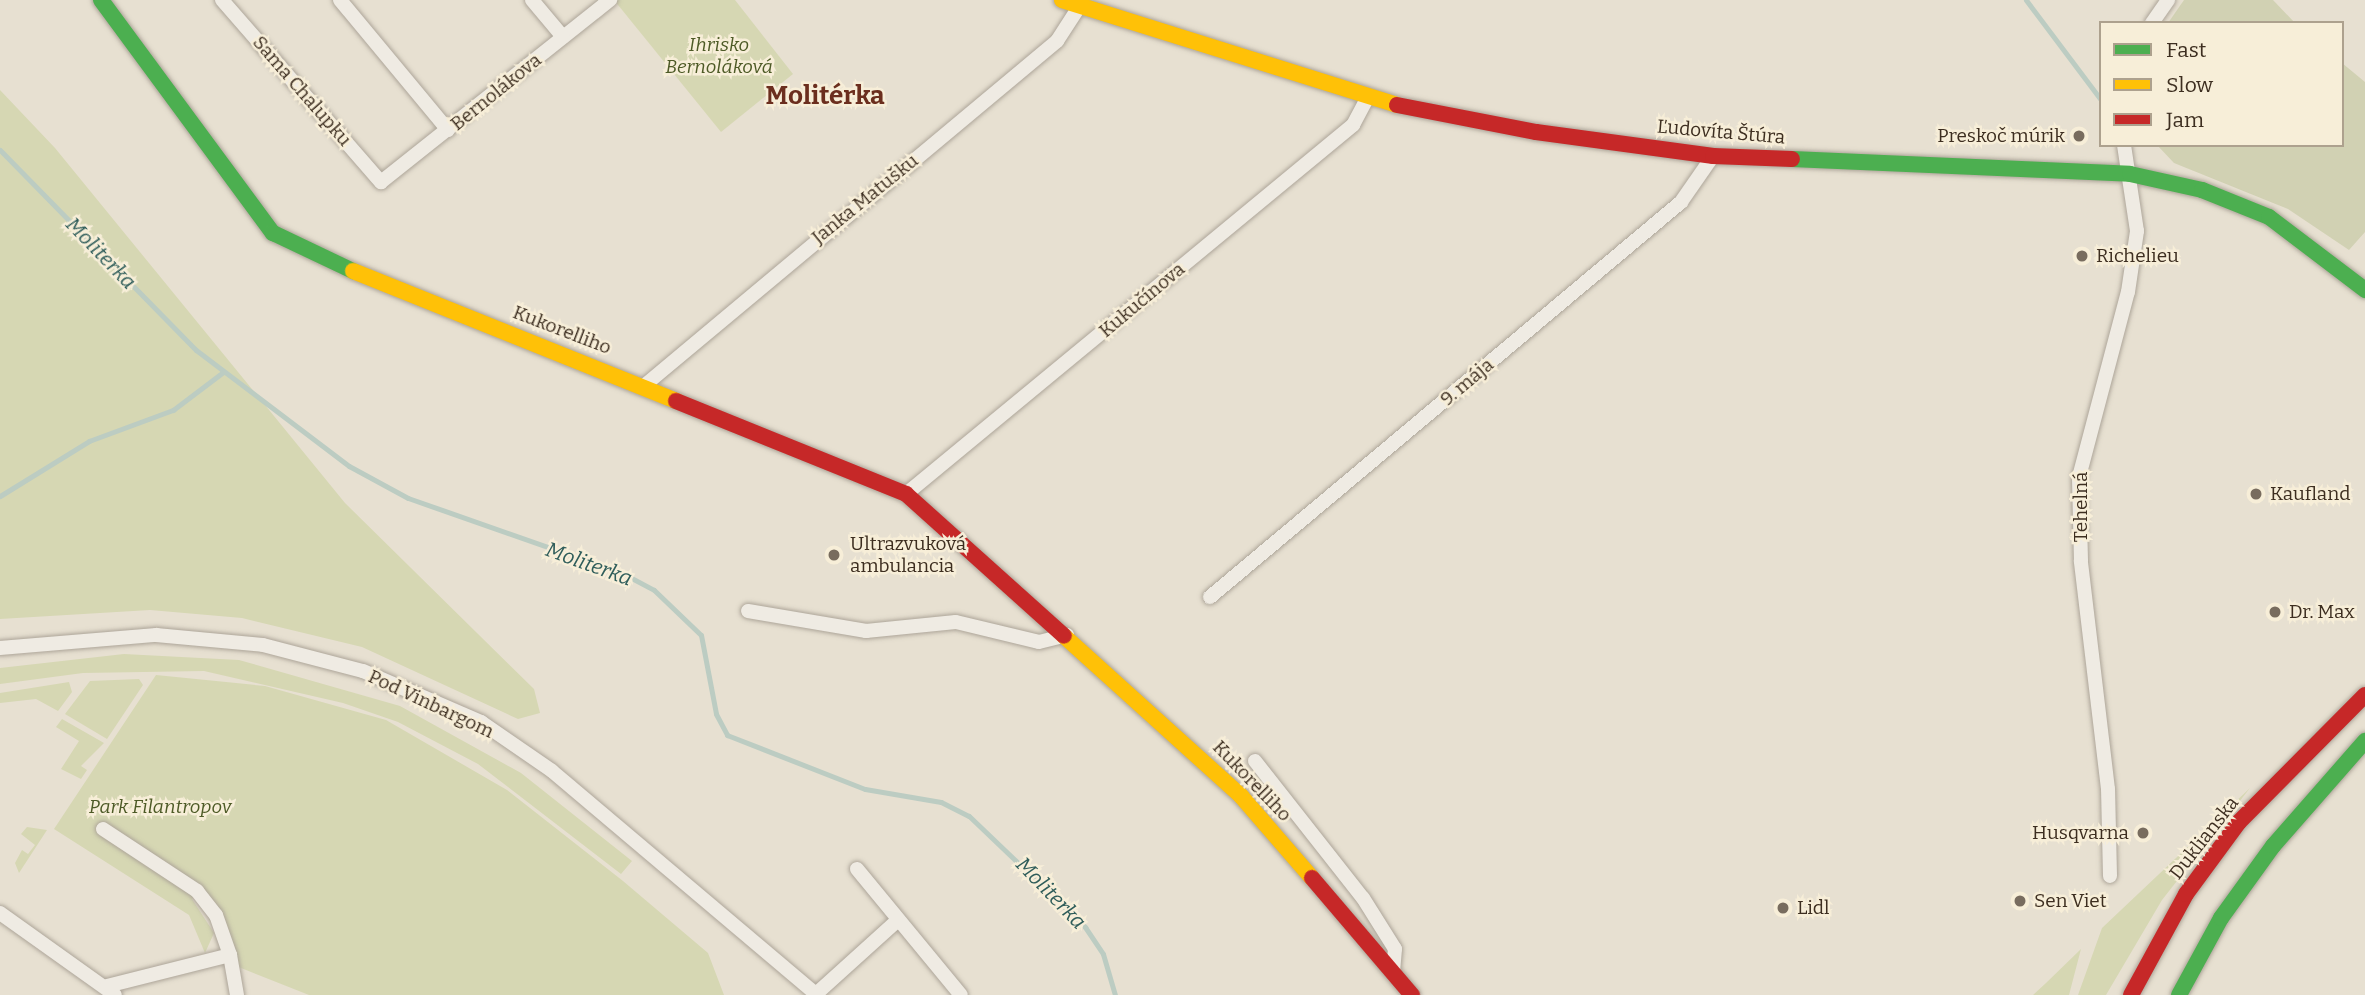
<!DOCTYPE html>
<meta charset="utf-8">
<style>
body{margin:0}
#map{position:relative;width:2365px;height:995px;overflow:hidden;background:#e7e0d1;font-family:Bitter,serif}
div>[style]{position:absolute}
.green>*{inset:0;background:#d6d7b3}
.cemetery>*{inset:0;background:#d1d1b3}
.stream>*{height:5px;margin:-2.5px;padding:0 2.5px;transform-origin:2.5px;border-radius:2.5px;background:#bcccc2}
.roads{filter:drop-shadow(0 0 2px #ada599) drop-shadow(0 0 2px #ada599)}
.street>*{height:14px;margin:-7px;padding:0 7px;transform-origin:7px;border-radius:7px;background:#efebe3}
.fast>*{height:16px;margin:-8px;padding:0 8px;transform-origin:8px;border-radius:8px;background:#4caf50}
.slow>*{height:16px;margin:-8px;padding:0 8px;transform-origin:8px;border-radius:8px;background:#ffc107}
.jam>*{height:16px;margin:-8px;padding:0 8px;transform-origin:8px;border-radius:8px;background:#c62828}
.dots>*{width:19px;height:19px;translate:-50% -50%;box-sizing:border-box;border:4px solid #f7eed8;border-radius:50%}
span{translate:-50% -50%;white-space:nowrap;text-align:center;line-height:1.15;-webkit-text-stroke:5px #f7eed8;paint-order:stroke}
.park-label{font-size:19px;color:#4d5a26;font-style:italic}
.street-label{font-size:19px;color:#3d2e20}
.poi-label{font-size:19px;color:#3d2e20}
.right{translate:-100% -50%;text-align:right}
.left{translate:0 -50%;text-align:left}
.water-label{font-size:21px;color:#2f5d5a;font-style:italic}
.district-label{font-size:26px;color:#6b2e1e;font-weight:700}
.legend{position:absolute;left:2099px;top:21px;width:245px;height:126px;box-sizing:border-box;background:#f7eed8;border:2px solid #ada18e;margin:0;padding:9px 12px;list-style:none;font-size:21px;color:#3d2e20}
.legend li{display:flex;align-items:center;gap:14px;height:35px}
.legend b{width:35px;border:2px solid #ada18e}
</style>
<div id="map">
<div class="green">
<i style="clip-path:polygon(614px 0,735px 0,793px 74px,721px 132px)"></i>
<i style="clip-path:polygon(0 90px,55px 148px,345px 503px,534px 689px,540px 713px,518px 719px,362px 647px,242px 618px,150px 610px,0 619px)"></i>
<i style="clip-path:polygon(124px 654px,239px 660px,400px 706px,521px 773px,632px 861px,621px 874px,478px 764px,398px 722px,343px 703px,204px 671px,83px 673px,0 684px,0 668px)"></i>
<i style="clip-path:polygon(156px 675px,265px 686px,386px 720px,507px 790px,623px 881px,708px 953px,724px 995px,309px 995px,231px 964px,197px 892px,192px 899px,214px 933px,205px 953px,189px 915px,54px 829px)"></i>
<i style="clip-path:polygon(139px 679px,143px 685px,107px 739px,65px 714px,90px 681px)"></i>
<i style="clip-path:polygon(69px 682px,72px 692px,58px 711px,36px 699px,0 703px,0 693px)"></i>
<i style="clip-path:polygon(62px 719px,104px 743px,81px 766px,87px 770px,81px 779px,61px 769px,79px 741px,56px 727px)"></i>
<i style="clip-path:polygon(2250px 788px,2162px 900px,2106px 995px,2078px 995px,2102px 928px)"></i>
<i style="clip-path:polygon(27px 827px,47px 830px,19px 873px,15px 863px,22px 850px,28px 854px,35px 845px,21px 834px)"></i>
<i style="clip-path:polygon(2081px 949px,2069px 995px,2033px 995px,2046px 983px)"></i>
</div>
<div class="cemetery">
<i style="clip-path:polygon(2184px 0,2273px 0,2295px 23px,2168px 23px)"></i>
<i style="clip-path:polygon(2342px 63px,2365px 82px,2365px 232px,2349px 250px,2288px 209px,2174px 163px,2157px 145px,2342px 145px)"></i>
</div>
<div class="stream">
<i style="left:2026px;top:0;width:125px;rotate:53.1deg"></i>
<i style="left:0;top:150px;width:280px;rotate:45.6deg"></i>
<i style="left:196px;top:350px;width:192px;rotate:37.2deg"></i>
<i style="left:349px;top:466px;width:67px;rotate:28.5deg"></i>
<i style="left:408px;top:498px;width:227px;rotate:19.3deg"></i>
<i style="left:622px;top:573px;width:36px;rotate:28deg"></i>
<i style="left:654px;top:590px;width:65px;rotate:43.8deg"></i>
<i style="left:701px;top:635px;width:80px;rotate:79.2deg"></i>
<i style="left:716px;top:714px;width:24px;rotate:62deg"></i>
<i style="left:727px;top:735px;width:148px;rotate:21.4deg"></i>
<i style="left:865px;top:789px;width:77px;rotate:9.7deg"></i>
<i style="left:941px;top:802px;width:31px;rotate:27deg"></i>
<i style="left:969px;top:816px;width:161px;rotate:43.7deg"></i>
<i style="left:1085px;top:927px;width:32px;rotate:56deg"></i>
<i style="left:1103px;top:954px;width:43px;rotate:73.7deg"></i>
<i style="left:0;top:496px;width:105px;rotate:-31.7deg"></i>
<i style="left:89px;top:441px;width:90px;rotate:-20.3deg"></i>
<i style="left:173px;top:410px;width:63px;rotate:-37.2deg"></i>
</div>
<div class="roads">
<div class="street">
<i style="left:222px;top:0;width:242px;rotate:48.9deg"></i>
<i style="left:381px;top:182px;width:293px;rotate:-38.5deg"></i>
<i style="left:340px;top:0;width:169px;rotate:50.3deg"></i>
<i style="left:532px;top:0;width:48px;rotate:50deg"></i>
<i style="left:2152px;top:23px;width:28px;rotate:-55deg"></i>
<i style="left:645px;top:385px;width:537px;rotate:-39.86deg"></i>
<i style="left:1057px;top:41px;width:40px;rotate:-57.1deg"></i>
<i style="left:906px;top:494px;width:580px;rotate:-39.54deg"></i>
<i style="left:1353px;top:125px;width:30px;rotate:-62deg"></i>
<i style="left:1210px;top:597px;width:615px;rotate:-39.98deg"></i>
<i style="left:1681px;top:202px;width:56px;rotate:-55.2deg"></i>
<i style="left:748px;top:611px;width:120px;rotate:9.6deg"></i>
<i style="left:866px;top:631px;width:90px;rotate:-5.7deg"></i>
<i style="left:956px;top:622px;width:85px;rotate:13.5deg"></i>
<i style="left:1039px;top:642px;width:29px;rotate:-14deg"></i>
<i style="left:0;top:648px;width:157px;rotate:-4.8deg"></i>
<i style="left:156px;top:635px;width:107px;rotate:5.3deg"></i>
<i style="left:263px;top:645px;width:103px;rotate:14.6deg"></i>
<i style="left:363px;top:671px;width:129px;rotate:23.4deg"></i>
<i style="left:481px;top:722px;width:86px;rotate:34.6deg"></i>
<i style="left:552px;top:771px;width:347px;rotate:40.2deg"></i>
<i style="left:1255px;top:761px;width:174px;rotate:51.8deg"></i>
<i style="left:1363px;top:898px;width:60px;rotate:57.9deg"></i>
<i style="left:1395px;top:949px;width:22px;rotate:95deg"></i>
<i style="left:103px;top:829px;width:113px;rotate:33.4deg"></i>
<i style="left:197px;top:891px;width:31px;rotate:52deg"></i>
<i style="left:216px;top:915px;width:42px;rotate:70.7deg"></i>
<i style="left:857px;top:869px;width:163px;rotate:50.5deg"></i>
<i style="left:2110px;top:876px;width:87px;rotate:-91.3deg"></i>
<i style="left:2108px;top:789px;width:230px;rotate:-96.8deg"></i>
<i style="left:2081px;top:561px;width:84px;rotate:-91.4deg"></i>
<i style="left:2079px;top:477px;width:191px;rotate:-75.2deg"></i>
<i style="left:2128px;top:292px;width:62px;rotate:-81.6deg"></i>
<i style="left:2137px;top:231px;width:87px;rotate:-98.6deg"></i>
<i style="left:0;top:913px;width:141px;rotate:35.5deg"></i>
<i style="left:107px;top:986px;width:127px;rotate:-14.1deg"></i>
<i style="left:230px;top:955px;width:41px;rotate:80.1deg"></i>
<i style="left:816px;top:994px;width:110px;rotate:-42.1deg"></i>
</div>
<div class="fast">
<i style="left:101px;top:0;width:290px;rotate:53.6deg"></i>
<i style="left:273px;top:233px;width:89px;rotate:25.4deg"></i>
<i style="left:1792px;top:159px;width:338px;rotate:2.5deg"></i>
<i style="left:2130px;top:174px;width:74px;rotate:12.5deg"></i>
<i style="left:2202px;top:190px;width:72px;rotate:21.9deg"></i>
<i style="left:2269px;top:217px;width:121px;rotate:37.2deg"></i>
<i style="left:2179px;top:995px;width:88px;rotate:-61.4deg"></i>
<i style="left:2221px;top:918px;width:89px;rotate:-54.2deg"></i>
<i style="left:2273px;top:846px;width:140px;rotate:-48.8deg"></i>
</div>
<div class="slow">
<i style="left:1062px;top:0;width:351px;rotate:17.4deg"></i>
<i style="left:353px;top:271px;width:348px;rotate:21.9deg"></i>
<i style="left:1064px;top:636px;width:239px;rotate:42.1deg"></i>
<i style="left:1241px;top:796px;width:108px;rotate:49.1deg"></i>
</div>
<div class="jam">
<i style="left:1397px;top:105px;width:142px;rotate:11deg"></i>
<i style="left:1536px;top:132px;width:179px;rotate:7.7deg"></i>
<i style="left:1713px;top:156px;width:79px;rotate:2.2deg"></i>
<i style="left:676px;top:401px;width:248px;rotate:22deg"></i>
<i style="left:906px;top:494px;width:212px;rotate:41.9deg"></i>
<i style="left:1312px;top:878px;width:154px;rotate:49.5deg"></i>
<i style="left:2131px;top:995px;width:115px;rotate:-61.4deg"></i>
<i style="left:2186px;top:894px;width:89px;rotate:-53.6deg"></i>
<i style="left:2239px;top:822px;width:179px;rotate:-45.2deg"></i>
</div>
</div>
<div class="dots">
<i style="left:2079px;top:136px;background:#786c5e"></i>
<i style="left:2082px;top:256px;background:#786c5e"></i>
<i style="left:2256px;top:494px;background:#786c5e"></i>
<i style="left:834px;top:555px;background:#786c5e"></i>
<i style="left:2275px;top:612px;background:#786c5e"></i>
<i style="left:2143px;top:833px;background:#786c5e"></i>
<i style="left:2020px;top:901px;background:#786c5e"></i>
<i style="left:1783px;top:908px;background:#786c5e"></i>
</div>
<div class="park-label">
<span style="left:719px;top:56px">Ihrisko<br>Bernoláková</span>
<span style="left:160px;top:807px">Park Filantropov</span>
</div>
<div class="street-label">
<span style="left:302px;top:91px;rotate:49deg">Sama Chalupku</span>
<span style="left:496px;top:92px;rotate:-39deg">Bernolákova</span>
<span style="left:1721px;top:132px;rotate:5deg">Ľudovíta Štúra</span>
<span style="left:865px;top:199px;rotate:-39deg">Janka Matušku</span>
<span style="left:1142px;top:300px;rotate:-40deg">Kukučínova</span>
<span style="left:562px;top:330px;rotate:21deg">Kukorelliho</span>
<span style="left:1467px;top:382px;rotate:-40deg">9. mája</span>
<span style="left:2081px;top:507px;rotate:-90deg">Tehelná</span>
<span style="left:431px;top:704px;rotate:25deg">Pod Vinbargom</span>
<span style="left:1252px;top:781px;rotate:46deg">Kukorelliho</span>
<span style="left:2204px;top:838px;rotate:-52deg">Duklianska</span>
</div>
<div class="poi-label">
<span class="right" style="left:2065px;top:136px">Preskoč múrik</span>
<span class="left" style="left:2096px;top:256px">Richelieu</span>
<span class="left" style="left:2270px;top:494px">Kaufland</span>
<span class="left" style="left:850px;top:555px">Ultrazvuková<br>ambulancia</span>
<span class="left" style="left:2289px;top:612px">Dr. Max</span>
<span class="right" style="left:2129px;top:833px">Husqvarna</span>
<span class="left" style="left:2034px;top:901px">Sen Viet</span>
<span class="left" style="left:1797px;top:908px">Lidl</span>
</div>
<div class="water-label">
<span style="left:101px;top:253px;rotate:46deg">Moliterka</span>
<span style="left:589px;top:564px;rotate:20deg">Moliterka</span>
<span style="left:1051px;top:893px;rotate:46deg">Moliterka</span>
</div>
<div class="district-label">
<span style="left:825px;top:96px">Molitérka</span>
</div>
<ul class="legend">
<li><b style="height:9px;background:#4caf50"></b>Fast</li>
<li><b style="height:9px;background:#ffc107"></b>Slow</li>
<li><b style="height:9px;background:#c62828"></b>Jam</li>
</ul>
</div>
